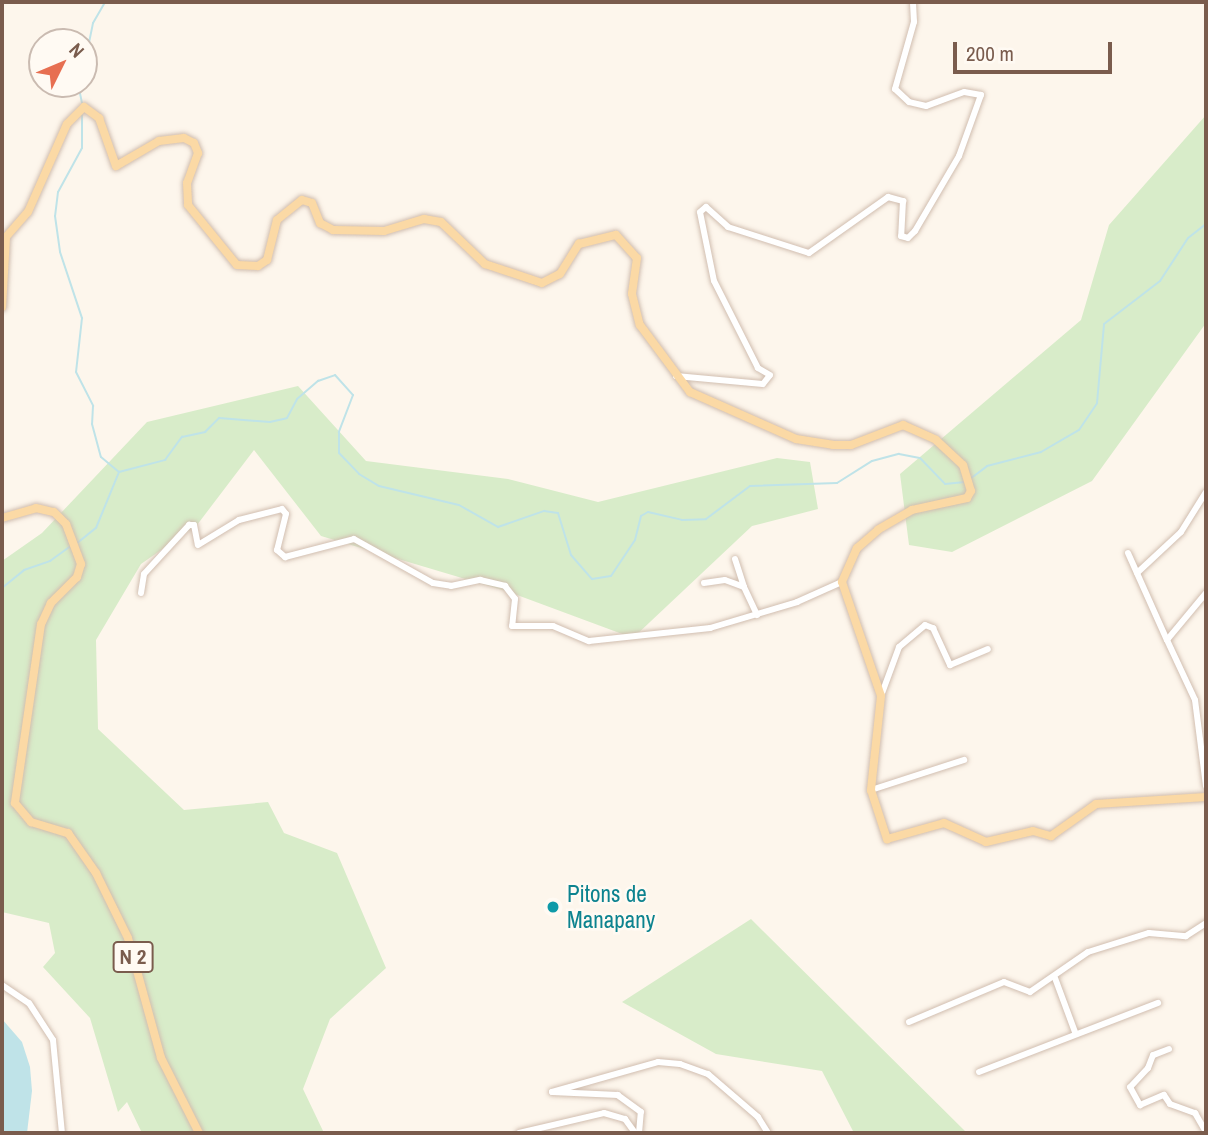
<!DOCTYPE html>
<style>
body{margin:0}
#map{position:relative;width:1208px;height:1135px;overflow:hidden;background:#fdf6ec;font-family:"Archivo Narrow",sans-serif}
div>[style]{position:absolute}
.green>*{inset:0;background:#d8ecc9}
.water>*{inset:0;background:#bfe3e8}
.stream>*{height:2px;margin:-1px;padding:0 1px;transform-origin:1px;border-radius:1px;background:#bfe3e8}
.roads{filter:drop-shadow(0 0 2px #d1beb0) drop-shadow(0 0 2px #d1beb0)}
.minor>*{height:6px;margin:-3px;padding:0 3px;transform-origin:3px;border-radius:3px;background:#fff}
.major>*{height:8px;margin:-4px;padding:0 4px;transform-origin:4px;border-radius:4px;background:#fbd9a5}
.dots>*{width:19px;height:19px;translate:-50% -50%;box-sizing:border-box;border:4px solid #fffaf3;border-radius:50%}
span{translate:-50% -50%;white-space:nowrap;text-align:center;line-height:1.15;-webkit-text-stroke:5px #fffaf3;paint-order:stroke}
.shield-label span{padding:2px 5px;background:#fffaf3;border:2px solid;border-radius:5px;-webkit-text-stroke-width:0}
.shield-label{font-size:21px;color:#7a5c4d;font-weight:700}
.culture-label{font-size:23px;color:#0d838f}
.left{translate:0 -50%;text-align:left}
.frame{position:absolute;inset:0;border:4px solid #7a5c4d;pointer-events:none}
.north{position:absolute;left:28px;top:28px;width:70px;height:70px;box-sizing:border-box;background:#fffaf3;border:2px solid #cabbb1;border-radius:50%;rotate:47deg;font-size:19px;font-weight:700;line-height:28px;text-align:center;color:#7a5c4d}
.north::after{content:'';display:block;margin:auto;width:24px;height:32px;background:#e76f51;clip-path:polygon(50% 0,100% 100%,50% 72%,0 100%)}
.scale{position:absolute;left:953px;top:42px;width:159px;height:32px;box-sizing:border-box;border:4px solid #7a5c4d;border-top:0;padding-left:9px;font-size:21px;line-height:24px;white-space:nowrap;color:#7a5c4d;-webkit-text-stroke:5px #fffaf3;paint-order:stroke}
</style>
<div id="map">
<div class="green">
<i style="clip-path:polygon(1206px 115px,1206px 323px,1092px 481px,952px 552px,909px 545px,900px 474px,1081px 320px,1109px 225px)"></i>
<i style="clip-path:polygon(298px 386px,366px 461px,508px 479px,598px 502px,777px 458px,810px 462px,818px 509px,752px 526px,633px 638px,509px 592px,321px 536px,254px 450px,197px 525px,141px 564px,96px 640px,98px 729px,184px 810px,268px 802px,284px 833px,337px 853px,386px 968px,330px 1019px,303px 1089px,324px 1133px,142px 1133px,127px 1102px,118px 1112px,90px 1018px,43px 967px,55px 953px,49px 923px,2px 912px,2px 561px,42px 533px,147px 422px)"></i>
<i style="clip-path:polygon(751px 919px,967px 1133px,854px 1133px,822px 1071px,716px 1054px,622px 1002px)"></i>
</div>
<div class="water">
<i style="clip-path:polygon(2px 1019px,22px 1042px,30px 1067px,32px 1091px,27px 1133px,2px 1133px)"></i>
</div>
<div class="stream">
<i style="left:84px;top:67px;width:45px;rotate:-78.4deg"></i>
<i style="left:93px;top:23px;width:24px;rotate:-60deg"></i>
<i style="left:78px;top:84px;width:19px;rotate:78deg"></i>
<i style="left:82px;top:115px;width:33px;rotate:90deg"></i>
<i style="left:82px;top:148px;width:50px;rotate:118.6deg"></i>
<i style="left:58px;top:192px;width:24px;rotate:97deg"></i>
<i style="left:55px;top:216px;width:36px;rotate:82deg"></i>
<i style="left:60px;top:252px;width:70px;rotate:71.6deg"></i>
<i style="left:82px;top:318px;width:54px;rotate:96.3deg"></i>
<i style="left:76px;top:372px;width:38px;rotate:63deg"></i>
<i style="left:93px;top:406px;width:18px;rotate:93deg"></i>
<i style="left:92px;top:424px;width:34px;rotate:75deg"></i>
<i style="left:101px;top:457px;width:23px;rotate:40deg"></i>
<i style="left:970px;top:479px;width:21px;rotate:-37deg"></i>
<i style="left:987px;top:466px;width:56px;rotate:-14.5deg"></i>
<i style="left:1041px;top:452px;width:44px;rotate:-30.1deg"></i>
<i style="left:1079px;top:430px;width:32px;rotate:-56deg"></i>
<i style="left:1097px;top:403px;width:79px;rotate:-84.9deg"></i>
<i style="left:1104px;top:324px;width:71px;rotate:-37.5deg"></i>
<i style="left:1160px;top:281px;width:51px;rotate:-56.9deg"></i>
<i style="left:1188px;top:238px;width:23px;rotate:-38deg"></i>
<i style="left:76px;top:544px;width:26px;rotate:-39deg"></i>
<i style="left:96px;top:528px;width:61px;rotate:-67.7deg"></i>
<i style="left:119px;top:472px;width:48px;rotate:-14.6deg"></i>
<i style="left:165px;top:460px;width:29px;rotate:-54deg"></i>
<i style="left:182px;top:437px;width:24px;rotate:-12deg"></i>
<i style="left:205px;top:432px;width:20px;rotate:-45deg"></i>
<i style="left:219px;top:418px;width:51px;rotate:4.5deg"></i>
<i style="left:270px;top:422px;width:17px;rotate:-13deg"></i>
<i style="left:287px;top:418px;width:21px;rotate:-62deg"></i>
<i style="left:297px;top:399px;width:28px;rotate:-41deg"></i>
<i style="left:318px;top:381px;width:18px;rotate:-19deg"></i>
<i style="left:335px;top:375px;width:27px;rotate:48deg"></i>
<i style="left:353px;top:395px;width:40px;rotate:111deg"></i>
<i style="left:339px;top:432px;width:21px;rotate:90deg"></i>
<i style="left:339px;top:453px;width:29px;rotate:46deg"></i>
<i style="left:359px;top:474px;width:23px;rotate:31deg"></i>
<i style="left:379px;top:486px;width:82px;rotate:13.4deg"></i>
<i style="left:459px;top:505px;width:45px;rotate:29.4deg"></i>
<i style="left:498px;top:527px;width:49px;rotate:-19.2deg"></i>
<i style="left:544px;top:511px;width:14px;rotate:8deg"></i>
<i style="left:558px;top:513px;width:44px;rotate:72.8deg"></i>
<i style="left:571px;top:555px;width:32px;rotate:49deg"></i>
<i style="left:592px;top:579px;width:19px;rotate:-9deg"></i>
<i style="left:611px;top:576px;width:43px;rotate:-56.3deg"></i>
<i style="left:635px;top:540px;width:25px;rotate:-76deg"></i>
<i style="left:641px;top:516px;width:8px;rotate:-30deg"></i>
<i style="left:648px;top:512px;width:35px;rotate:13deg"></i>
<i style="left:682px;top:520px;width:24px;rotate:-2deg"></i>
<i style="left:706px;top:519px;width:55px;rotate:-36.9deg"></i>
<i style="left:750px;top:486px;width:87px;rotate:-2deg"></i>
<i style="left:837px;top:483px;width:41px;rotate:-32.2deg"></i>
<i style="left:872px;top:461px;width:28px;rotate:-15deg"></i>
<i style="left:899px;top:454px;width:21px;rotate:11deg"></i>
<i style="left:920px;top:458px;width:36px;rotate:46deg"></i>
<i style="left:945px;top:484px;width:20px;rotate:-6deg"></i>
<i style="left:2px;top:588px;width:28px;rotate:-39deg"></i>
<i style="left:24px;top:570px;width:28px;rotate:-19deg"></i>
<i style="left:50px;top:561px;width:26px;rotate:-36deg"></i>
</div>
<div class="roads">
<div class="minor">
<i style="left:676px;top:376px;width:87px;rotate:5.3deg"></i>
<i style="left:763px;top:384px;width:11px;rotate:-52deg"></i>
<i style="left:770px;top:375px;width:14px;rotate:-150deg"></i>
<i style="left:758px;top:368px;width:97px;rotate:-116.8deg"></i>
<i style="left:714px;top:281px;width:70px;rotate:-101.5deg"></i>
<i style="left:700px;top:212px;width:8px;rotate:-40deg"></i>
<i style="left:706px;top:207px;width:30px;rotate:42deg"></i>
<i style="left:728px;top:227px;width:85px;rotate:17.8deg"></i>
<i style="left:809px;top:253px;width:97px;rotate:-35.3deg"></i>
<i style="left:888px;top:197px;width:16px;rotate:15deg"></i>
<i style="left:903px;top:201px;width:35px;rotate:93deg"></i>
<i style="left:901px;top:236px;width:7px;rotate:16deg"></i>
<i style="left:908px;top:238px;width:10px;rotate:-45deg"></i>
<i style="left:915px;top:231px;width:87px;rotate:-59.6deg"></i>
<i style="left:959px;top:156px;width:65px;rotate:-70.2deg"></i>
<i style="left:981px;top:95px;width:17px;rotate:-170deg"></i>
<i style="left:964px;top:92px;width:40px;rotate:159.8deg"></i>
<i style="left:926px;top:106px;width:17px;rotate:-167deg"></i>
<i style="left:909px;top:102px;width:19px;rotate:-137deg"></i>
<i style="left:895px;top:89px;width:70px;rotate:-74.2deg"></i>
<i style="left:914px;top:22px;width:20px;rotate:-93deg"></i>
<i style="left:1128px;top:553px;width:95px;rotate:65.9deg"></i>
<i style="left:735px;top:559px;width:29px;rotate:72deg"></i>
<i style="left:1137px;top:573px;width:60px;rotate:-43deg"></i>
<i style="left:1181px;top:532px;width:47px;rotate:-58deg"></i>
<i style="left:704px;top:583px;width:21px;rotate:-8deg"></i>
<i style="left:725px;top:580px;width:20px;rotate:20deg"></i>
<i style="left:744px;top:587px;width:31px;rotate:65deg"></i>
<i style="left:141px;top:593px;width:19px;rotate:-81deg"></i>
<i style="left:144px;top:574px;width:67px;rotate:-47.4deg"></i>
<i style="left:189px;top:525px;width:5px"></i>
<i style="left:194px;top:525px;width:20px;rotate:79deg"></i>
<i style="left:198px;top:545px;width:48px;rotate:-31.4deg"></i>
<i style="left:239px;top:520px;width:44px;rotate:-14.3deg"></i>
<i style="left:282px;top:509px;width:6px;rotate:51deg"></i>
<i style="left:286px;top:514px;width:37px;rotate:104deg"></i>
<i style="left:277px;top:550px;width:11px;rotate:41deg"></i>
<i style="left:285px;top:557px;width:71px;rotate:-14.6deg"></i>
<i style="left:354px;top:539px;width:90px;rotate:29.1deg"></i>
<i style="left:433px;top:583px;width:18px;rotate:9deg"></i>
<i style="left:451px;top:586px;width:30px;rotate:-12deg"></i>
<i style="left:480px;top:580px;width:26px;rotate:13deg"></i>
<i style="left:505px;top:586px;width:16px;rotate:52deg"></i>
<i style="left:515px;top:599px;width:27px;rotate:96deg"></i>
<i style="left:512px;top:626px;width:41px"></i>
<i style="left:553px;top:626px;width:39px;rotate:23deg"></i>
<i style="left:589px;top:641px;width:122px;rotate:-6.1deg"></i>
<i style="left:710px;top:628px;width:91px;rotate:-16.6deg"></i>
<i style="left:797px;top:602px;width:49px;rotate:-24deg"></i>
<i style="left:1206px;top:593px;width:61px;rotate:129.7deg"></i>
<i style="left:1167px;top:640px;width:66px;rotate:65deg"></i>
<i style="left:1195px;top:700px;width:87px;rotate:82.7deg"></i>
<i style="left:881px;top:696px;width:52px;rotate:-69.8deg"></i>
<i style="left:899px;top:647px;width:34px;rotate:-40deg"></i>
<i style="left:925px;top:625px;width:9px;rotate:21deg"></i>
<i style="left:933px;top:628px;width:41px;rotate:65.3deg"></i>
<i style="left:950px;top:665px;width:41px;rotate:-22.8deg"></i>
<i style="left:871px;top:790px;width:98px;rotate:-17.9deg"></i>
<i style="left:1055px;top:978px;width:58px;rotate:69.7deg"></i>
<i style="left:2px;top:985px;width:32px;rotate:34deg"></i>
<i style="left:29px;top:1003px;width:44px;rotate:57deg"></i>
<i style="left:53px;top:1040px;width:93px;rotate:84.5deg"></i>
<i style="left:909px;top:1022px;width:103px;rotate:-22.8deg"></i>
<i style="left:1004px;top:982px;width:28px;rotate:21deg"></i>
<i style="left:1030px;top:992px;width:70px;rotate:-34.6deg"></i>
<i style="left:1088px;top:952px;width:64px;rotate:-17.3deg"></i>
<i style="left:1149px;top:933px;width:37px;rotate:5deg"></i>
<i style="left:1186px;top:936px;width:24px;rotate:-33deg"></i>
<i style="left:1169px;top:1049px;width:17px;rotate:159deg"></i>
<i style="left:1153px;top:1055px;width:14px;rotate:111deg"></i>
<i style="left:1148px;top:1068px;width:26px;rotate:133deg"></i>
<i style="left:1130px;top:1087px;width:21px;rotate:61deg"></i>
<i style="left:1140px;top:1105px;width:26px;rotate:-23deg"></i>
<i style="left:1164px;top:1095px;width:11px;rotate:56deg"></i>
<i style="left:1170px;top:1104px;width:27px;rotate:20deg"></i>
<i style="left:1195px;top:1113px;width:22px;rotate:60deg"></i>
<i style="left:979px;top:1072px;width:192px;rotate:-21.1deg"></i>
<i style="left:519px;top:1133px;width:87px;rotate:-13.2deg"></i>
<i style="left:604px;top:1113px;width:22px;rotate:16deg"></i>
<i style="left:625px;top:1119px;width:17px;rotate:54deg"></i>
<i style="left:639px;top:1133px;width:21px;rotate:-85deg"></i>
<i style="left:641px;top:1112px;width:29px;rotate:-144deg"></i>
<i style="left:618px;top:1095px;width:66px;rotate:-177.4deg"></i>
<i style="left:552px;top:1092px;width:110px;rotate:-15.8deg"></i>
<i style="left:658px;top:1062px;width:22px;rotate:5deg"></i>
<i style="left:680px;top:1064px;width:30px;rotate:20deg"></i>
<i style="left:708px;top:1074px;width:66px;rotate:40.7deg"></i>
<i style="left:758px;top:1117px;width:19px;rotate:58deg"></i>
</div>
<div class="major">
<i style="left:2px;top:307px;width:70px;rotate:-86.7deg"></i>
<i style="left:6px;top:237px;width:33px;rotate:-49deg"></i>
<i style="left:28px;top:212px;width:96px;rotate:-66.1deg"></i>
<i style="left:67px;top:124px;width:24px;rotate:-45deg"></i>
<i style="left:84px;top:107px;width:19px;rotate:36deg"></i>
<i style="left:99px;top:118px;width:51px;rotate:70.5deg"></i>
<i style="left:116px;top:166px;width:50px;rotate:-30.2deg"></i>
<i style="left:159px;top:141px;width:25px;rotate:-7deg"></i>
<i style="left:184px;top:138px;width:11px;rotate:27deg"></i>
<i style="left:194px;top:143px;width:11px;rotate:68deg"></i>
<i style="left:198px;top:153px;width:32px;rotate:110deg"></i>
<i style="left:187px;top:183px;width:22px;rotate:87deg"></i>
<i style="left:188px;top:205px;width:77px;rotate:50.8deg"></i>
<i style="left:237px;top:265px;width:21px;rotate:3deg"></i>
<i style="left:258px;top:266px;width:11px;rotate:-34deg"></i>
<i style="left:267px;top:260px;width:41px;rotate:-76deg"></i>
<i style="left:277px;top:220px;width:32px;rotate:-39deg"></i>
<i style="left:302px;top:200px;width:10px;rotate:17deg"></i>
<i style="left:312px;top:203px;width:22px;rotate:68deg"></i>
<i style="left:320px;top:223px;width:15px;rotate:28deg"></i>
<i style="left:333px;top:230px;width:51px;rotate:1.1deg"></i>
<i style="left:384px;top:231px;width:42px;rotate:-16.7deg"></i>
<i style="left:424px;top:219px;width:17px;rotate:10deg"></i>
<i style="left:441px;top:222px;width:61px;rotate:43.7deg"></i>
<i style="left:485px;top:264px;width:60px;rotate:18.4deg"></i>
<i style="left:542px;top:283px;width:20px;rotate:-27deg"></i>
<i style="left:560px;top:274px;width:36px;rotate:-58deg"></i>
<i style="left:579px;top:244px;width:38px;rotate:-14deg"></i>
<i style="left:616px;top:235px;width:31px;rotate:48deg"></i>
<i style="left:637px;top:258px;width:36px;rotate:98deg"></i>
<i style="left:632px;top:294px;width:32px;rotate:76deg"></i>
<i style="left:640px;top:325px;width:84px;rotate:53.3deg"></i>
<i style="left:690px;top:392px;width:116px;rotate:23.9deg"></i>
<i style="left:796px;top:439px;width:37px;rotate:9deg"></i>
<i style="left:833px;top:445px;width:18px"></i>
<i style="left:851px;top:445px;width:56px;rotate:-21deg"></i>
<i style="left:903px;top:425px;width:36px;rotate:24deg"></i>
<i style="left:936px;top:440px;width:37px;rotate:43deg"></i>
<i style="left:963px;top:465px;width:27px;rotate:73deg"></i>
<i style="left:971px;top:491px;width:8px;rotate:120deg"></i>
<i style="left:967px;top:498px;width:56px;rotate:167.7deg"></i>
<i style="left:912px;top:510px;width:39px;rotate:150deg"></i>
<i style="left:878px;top:530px;width:28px;rotate:139deg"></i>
<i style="left:857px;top:548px;width:37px;rotate:114deg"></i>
<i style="left:842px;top:582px;width:120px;rotate:71.1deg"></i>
<i style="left:881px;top:696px;width:95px;rotate:96.1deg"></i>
<i style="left:871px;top:790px;width:52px;rotate:71.9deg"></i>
<i style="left:887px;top:839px;width:59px;rotate:-15.7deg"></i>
<i style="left:944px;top:823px;width:46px;rotate:24.3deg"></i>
<i style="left:986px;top:842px;width:48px;rotate:-13.2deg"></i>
<i style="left:1033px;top:831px;width:19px;rotate:16deg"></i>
<i style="left:1051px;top:836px;width:55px;rotate:-35.4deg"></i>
<i style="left:1096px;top:804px;width:110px;rotate:-3.6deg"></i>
<i style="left:2px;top:518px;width:35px;rotate:-16deg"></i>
<i style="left:36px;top:508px;width:18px;rotate:13deg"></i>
<i style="left:54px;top:512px;width:17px;rotate:45deg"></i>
<i style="left:66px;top:524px;width:43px;rotate:69.4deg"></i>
<i style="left:81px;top:564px;width:14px;rotate:107deg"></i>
<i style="left:77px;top:577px;width:37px;rotate:135deg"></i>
<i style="left:51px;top:603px;width:23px;rotate:115deg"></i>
<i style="left:41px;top:624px;width:181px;rotate:98.3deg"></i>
<i style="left:15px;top:803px;width:25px;rotate:50deg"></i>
<i style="left:31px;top:822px;width:39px;rotate:17deg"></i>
<i style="left:68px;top:833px;width:49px;rotate:55deg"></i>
<i style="left:96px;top:873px;width:72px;rotate:63.8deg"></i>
<i style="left:128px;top:938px;width:124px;rotate:74.6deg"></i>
<i style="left:161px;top:1058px;width:84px;rotate:63.1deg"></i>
</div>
</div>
<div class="dots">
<i style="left:553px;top:907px;background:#0f9aa8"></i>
</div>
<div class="shield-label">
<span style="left:133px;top:957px">N 2</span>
</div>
<div class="culture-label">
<span class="left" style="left:567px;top:907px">Pitons de<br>Manapany</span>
</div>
<div class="frame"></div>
<div class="north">N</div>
<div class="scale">200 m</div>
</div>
